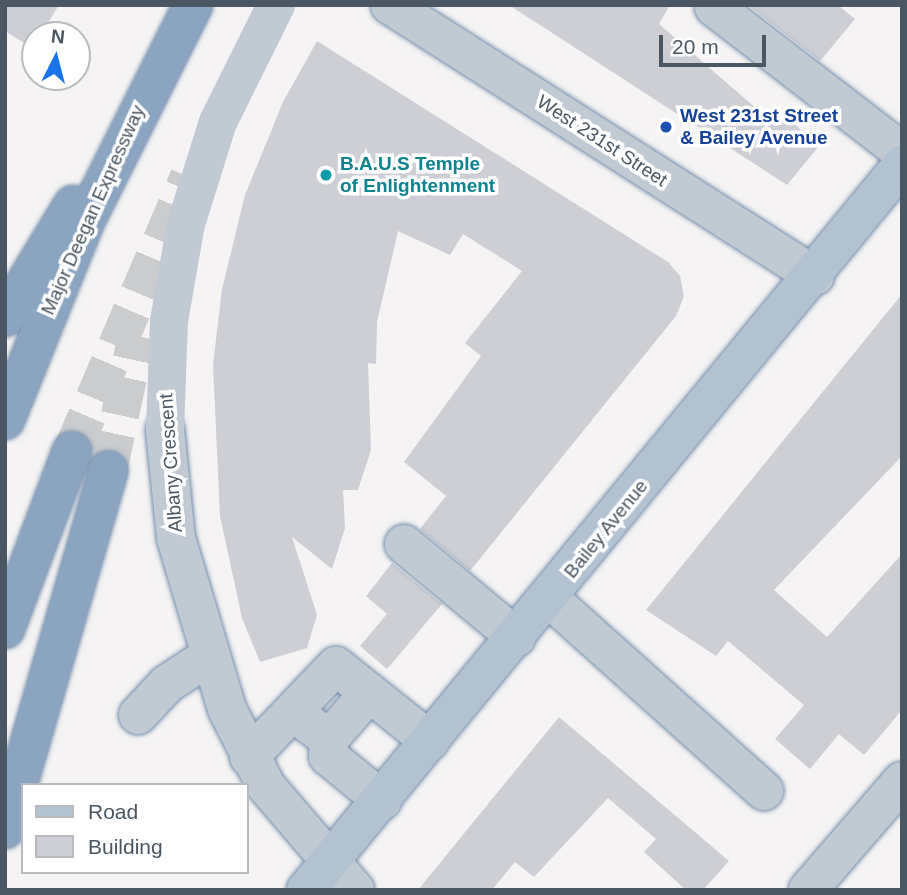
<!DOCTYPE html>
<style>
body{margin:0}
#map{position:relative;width:907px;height:895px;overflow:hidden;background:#f5f3f3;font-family:Arial,sans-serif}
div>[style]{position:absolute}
.building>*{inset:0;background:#cdcfd5}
.highway-tunnel>*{height:38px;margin-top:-19px;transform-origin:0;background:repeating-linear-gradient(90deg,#caccce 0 38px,transparent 0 57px)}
.roads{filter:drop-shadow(0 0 2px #7690ad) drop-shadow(0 0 2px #7690ad)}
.minor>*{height:38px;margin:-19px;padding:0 19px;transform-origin:19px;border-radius:19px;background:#c1cad2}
.major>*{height:38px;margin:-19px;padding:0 19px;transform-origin:19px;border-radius:19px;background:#b3c2d1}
.highway>*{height:38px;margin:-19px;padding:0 19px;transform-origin:19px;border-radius:19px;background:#8ba5c1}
.minor-bridge>*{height:38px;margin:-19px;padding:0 19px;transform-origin:19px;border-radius:19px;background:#c1cad2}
.dots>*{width:19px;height:19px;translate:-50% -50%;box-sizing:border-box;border:4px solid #fff;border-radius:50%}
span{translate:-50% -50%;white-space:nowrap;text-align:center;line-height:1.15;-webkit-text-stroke:7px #fff;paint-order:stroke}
.transit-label{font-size:19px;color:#164399;font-weight:700}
.left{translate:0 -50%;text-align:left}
.street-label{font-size:19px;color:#4a5661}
.culture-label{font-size:19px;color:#0d838f;font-weight:700}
.frame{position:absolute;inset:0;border:7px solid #4a5661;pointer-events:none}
.legend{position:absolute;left:21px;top:783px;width:228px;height:91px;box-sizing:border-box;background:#fff;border:2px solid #b7bbc0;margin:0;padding:9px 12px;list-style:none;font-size:21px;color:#4a5661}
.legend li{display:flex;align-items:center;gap:14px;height:35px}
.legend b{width:35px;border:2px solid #b7bbc0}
.north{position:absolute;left:21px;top:21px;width:70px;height:70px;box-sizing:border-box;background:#fff;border:2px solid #b7bbc0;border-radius:50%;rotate:6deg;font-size:19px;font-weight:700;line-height:28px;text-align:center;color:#4a5661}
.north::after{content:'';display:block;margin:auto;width:24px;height:32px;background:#1a73e8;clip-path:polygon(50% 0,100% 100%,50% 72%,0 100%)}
.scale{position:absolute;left:659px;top:35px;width:107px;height:32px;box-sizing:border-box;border:4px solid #4a5661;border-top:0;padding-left:9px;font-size:21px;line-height:24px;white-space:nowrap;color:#4a5661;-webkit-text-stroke:5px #fff;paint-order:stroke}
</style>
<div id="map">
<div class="building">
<i style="clip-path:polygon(5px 5px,59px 5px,32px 48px,5px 31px)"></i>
<i style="clip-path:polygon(509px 5px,670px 5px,659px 24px,773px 123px,781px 112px,819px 146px,787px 185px)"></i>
<i style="clip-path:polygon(748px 5px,838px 5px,855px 19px,820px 61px)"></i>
<i style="clip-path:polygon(317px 41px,668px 262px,680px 276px,684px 296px,676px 316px,470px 571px,420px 529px,446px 496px,404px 462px,481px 356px,465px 343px,522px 271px,463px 234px,450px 255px,398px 231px,377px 322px,376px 364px,368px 363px,371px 450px,358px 490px,343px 490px,345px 528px,332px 569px,292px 537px,317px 615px,307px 648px,260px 662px,242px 618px,220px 516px,213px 365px,222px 289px,245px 195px,283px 102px)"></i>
<i style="clip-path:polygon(902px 294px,902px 456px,774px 590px,827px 637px,902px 554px,902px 710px,864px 755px,839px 734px,810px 769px,775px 739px,804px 705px,728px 641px,716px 656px,646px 610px)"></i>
<i style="clip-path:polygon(392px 563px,442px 604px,387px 669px,360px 646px,387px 614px,366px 596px)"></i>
<i style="clip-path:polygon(559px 717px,729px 861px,703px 890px,686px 890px,644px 852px,656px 839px,608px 798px,534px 877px,515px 862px,492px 890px,418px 890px)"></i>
</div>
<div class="highway-tunnel">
<i style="left:72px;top:451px;width:298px;rotate:-66.9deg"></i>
<i style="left:108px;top:471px;width:138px;rotate:-77.9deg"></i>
</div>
<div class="roads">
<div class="minor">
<i style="left:390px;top:5px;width:504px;rotate:32.52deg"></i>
<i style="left:714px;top:7px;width:237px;rotate:37.6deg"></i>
<i style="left:165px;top:430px;width:109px;rotate:84.2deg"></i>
<i style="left:176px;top:538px;width:178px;rotate:73.4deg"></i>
<i style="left:227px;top:709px;width:86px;rotate:63.1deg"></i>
<i style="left:266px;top:786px;width:137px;rotate:49.4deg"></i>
<i style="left:404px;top:544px;width:146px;rotate:39.7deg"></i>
<i style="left:549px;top:598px;width:289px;rotate:41.9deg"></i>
<i style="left:293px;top:712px;width:45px;rotate:36.9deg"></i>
<i style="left:329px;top:739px;width:61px;rotate:-49deg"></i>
<i style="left:138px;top:715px;width:42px;rotate:-46.9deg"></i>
<i style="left:167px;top:684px;width:49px;rotate:-33.4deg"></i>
<i style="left:329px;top:739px;width:17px;rotate:93deg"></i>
<i style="left:328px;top:756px;width:70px;rotate:39.2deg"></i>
<i style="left:249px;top:757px;width:126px;rotate:-46.3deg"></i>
<i style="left:336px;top:666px;width:120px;rotate:38.6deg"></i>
<i style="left:808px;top:890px;width:144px;rotate:-49.2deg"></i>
</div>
<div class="major">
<i style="left:306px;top:890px;width:939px;rotate:-50.58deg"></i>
</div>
<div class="highway">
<i style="left:5px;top:317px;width:131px;rotate:-58.7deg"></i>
<i style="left:5px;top:420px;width:212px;rotate:-68.1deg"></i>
<i style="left:84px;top:223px;width:244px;rotate:-63.4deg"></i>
<i style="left:5px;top:629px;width:190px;rotate:-69.4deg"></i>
<i style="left:5px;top:829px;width:373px;rotate:-73.9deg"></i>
</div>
</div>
<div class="minor-bridge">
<i style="left:165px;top:430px;width:109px;rotate:-87.9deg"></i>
<i style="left:169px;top:321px;width:98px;rotate:-80.1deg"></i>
<i style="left:186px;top:224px;width:107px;rotate:-72.6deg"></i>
<i style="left:218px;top:122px;width:131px;rotate:-63.6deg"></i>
</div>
<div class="dots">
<i style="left:666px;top:127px;background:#1a4fb4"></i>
<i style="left:326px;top:175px;background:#0f9aa8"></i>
</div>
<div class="transit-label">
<span class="left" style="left:680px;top:127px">West 231st Street<br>&amp; Bailey Avenue</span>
</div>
<div class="street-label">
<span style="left:602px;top:141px;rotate:33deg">West 231st Street</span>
<span style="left:93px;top:210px;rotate:-66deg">Major Deegan Expressway</span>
<span style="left:171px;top:463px;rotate:-94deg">Albany Crescent</span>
<span style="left:606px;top:529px;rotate:-51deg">Bailey Avenue</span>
</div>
<div class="culture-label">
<span class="left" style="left:340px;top:175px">B.A.U.S Temple<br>of Enlightenment</span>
</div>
<div class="frame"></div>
<ul class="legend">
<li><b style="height:9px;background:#b3c2d1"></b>Road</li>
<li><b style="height:19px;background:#cdcfd5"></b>Building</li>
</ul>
<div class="north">N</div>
<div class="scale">20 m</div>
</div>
